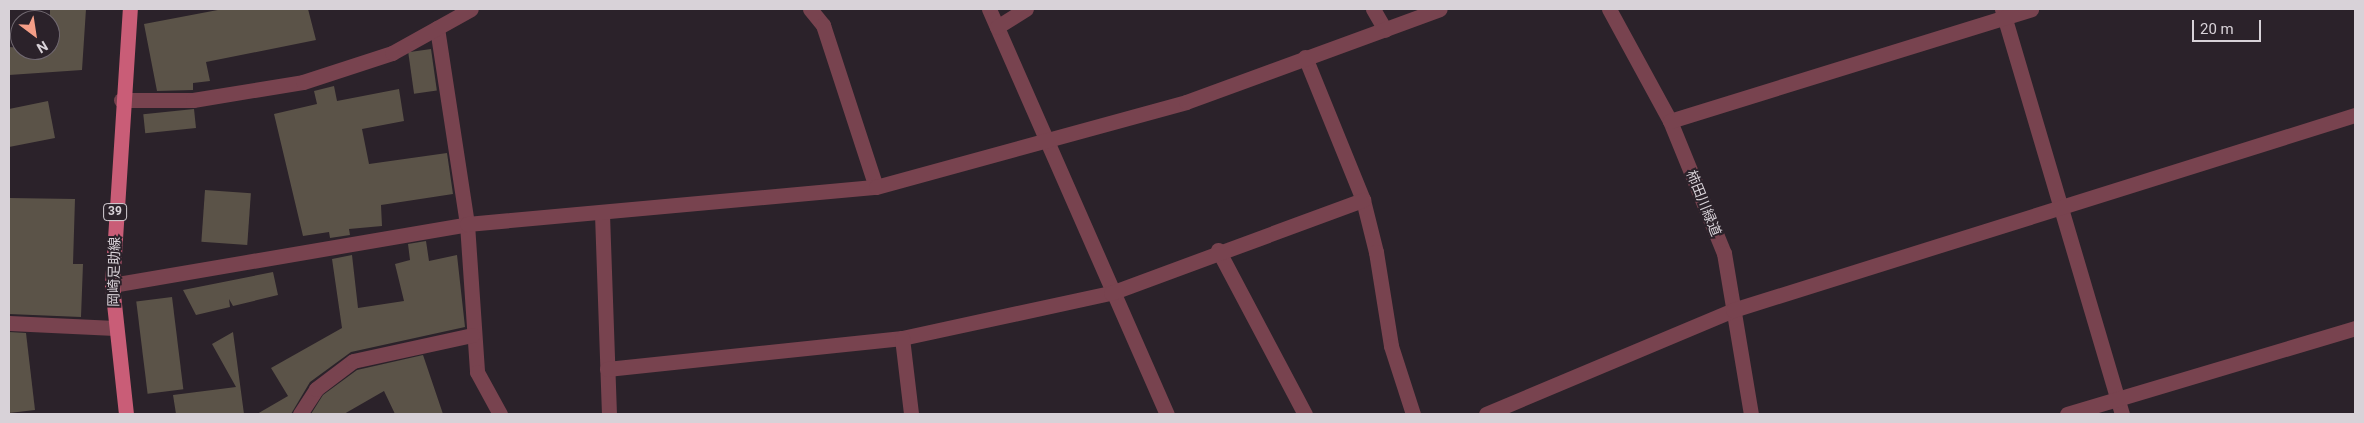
<!DOCTYPE html>
<meta charset="utf-8">
<style>
body{margin:0}
#map{position:relative;width:2364px;height:423px;overflow:hidden;background:#2b222a;font-family:Roboto,"Noto Sans JP",sans-serif}
div>[style]{position:absolute}
.building>*{inset:0;background:#5b5348;transform-origin:0 0}
.street>*{height:15px;margin:-7.5px;padding:0 7.5px;transform-origin:7.5px;border-radius:7.5px;background:#78434f}
.primary>*{height:15px;margin:-7.5px;padding:0 7.5px;transform-origin:7.5px;border-radius:7.5px;background:#c95d77}
span{translate:-50% -50%;white-space:nowrap;text-align:center;line-height:1.15;-webkit-text-stroke:4px #2b222a;paint-order:stroke}
.shield-label span{padding:1px 4px;background:#2b222a;border:1px solid;border-radius:4px;-webkit-text-stroke-width:0}
.shield-label{font-size:12px;color:#d8d2d8;font-weight:700}
.street-label{font-size:14px;color:#d8d2d8}
.frame{position:absolute;inset:0;border:10px solid #d8d2d8;pointer-events:none}
.north{position:absolute;left:10px;top:10px;width:50px;height:50px;box-sizing:border-box;background:#2b222a;border:1px solid #706870;border-radius:50%;rotate:149deg;font-size:14px;font-weight:700;line-height:20px;text-align:center;color:#d8d2d8}
.north::after{content:'';display:block;margin:auto;width:18px;height:22px;background:#f49e87;clip-path:polygon(50% 0,100% 100%,50% 72%,0 100%)}
.scale{position:absolute;left:2192px;top:20px;width:69px;height:22px;box-sizing:border-box;border:2px solid #d8d2d8;border-top:0;padding-left:6px;font-size:15px;line-height:18px;white-space:nowrap;color:#d8d2d8;-webkit-text-stroke:4px #2b222a;paint-order:stroke}
</style>
<div id="map">
<div class="building">
<i style="clip-path:polygon(50px 9px,86px 9px,82px 70px,9px 75px,9px 47px,50px 50px)"></i>
<i style="clip-path:polygon(223px 9px,308px 9px,316px 40px,206px 62px,210px 81px,193px 83px,193px 90px,157px 91px,144px 24px)"></i>
<i style="left:431px;top:49px;width:42px;height:23px;rotate:82deg"></i>
<i style="clip-path:polygon(334px 86px,337px 101px,399px 89px,404px 121px,362px 129px,369px 164px,447px 153px,453px 194px,381px 205px,382px 226px,349px 229px,350px 235px,330px 238px,329px 232px,303px 236px,274px 114px,317px 104px,314px 91px)"></i>
<i style="clip-path:polygon(48px 101px,55px 138px,9px 147px,9px 109px)"></i>
<i style="left:194px;top:109px;width:19px;height:51px;rotate:84deg"></i>
<i style="left:205px;top:190px;width:46px;height:52px;rotate:4deg"></i>
<i style="clip-path:polygon(9px 198px,75px 199px,73px 264px,83px 264px,81px 317px,9px 314px)"></i>
<i style="clip-path:polygon(426px 241px,429px 261px,457px 255px,465px 327px,351px 352px,310px 382px,291px 414px,257px 414px,288px 396px,271px 368px,342px 328px,332px 259px,352px 255px,358px 308px,404px 301px,395px 264px,410px 260px,408px 244px)"></i>
<i style="clip-path:polygon(273px 272px,278px 295px,233px 306px,229px 299px,230px 307px,196px 315px,183px 290px)"></i>
<i style="left:172px;top:297px;width:93px;height:36px;rotate:83deg"></i>
<i style="clip-path:polygon(9px 332px,26px 333px,35px 410px,9px 413px)"></i>
<i style="clip-path:polygon(233px 332px,244px 414px,176px 414px,173px 395px,236px 387px,212px 344px)"></i>
<i style="clip-path:polygon(423px 355px,443px 414px,395px 414px,384px 391px,344px 414px,311px 414px,323px 395px,357px 370px)"></i>
</div>
<div class="street">
<i style="left:810px;top:9px;width:21px;rotate:51deg"></i>
<i style="left:823px;top:25px;width:170px;rotate:71.9deg"></i>
<i style="left:989px;top:9px;width:442px;rotate:66.3deg"></i>
<i style="left:1373px;top:9px;width:24px;rotate:60deg"></i>
<i style="left:1609px;top:9px;width:128px;rotate:61.4deg"></i>
<i style="left:1670px;top:121px;width:143px;rotate:67.8deg"></i>
<i style="left:1724px;top:253px;width:163px;rotate:80.5deg"></i>
<i style="left:2002px;top:9px;width:422px;rotate:73.5deg"></i>
<i style="left:997px;top:27px;width:34px;rotate:-32deg"></i>
<i style="left:437px;top:28px;width:198px;rotate:81.3deg"></i>
<i style="left:467px;top:224px;width:148px;rotate:86.1deg"></i>
<i style="left:477px;top:372px;width:48px;rotate:61.3deg"></i>
<i style="left:1305px;top:57px;width:154px;rotate:67.9deg"></i>
<i style="left:1363px;top:200px;width:54px;rotate:76deg"></i>
<i style="left:1376px;top:252px;width:95px;rotate:80.9deg"></i>
<i style="left:1391px;top:346px;width:71px;rotate:72.1deg"></i>
<i style="left:121px;top:100px;width:72px"></i>
<i style="left:193px;top:100px;width:111px;rotate:-9.3deg"></i>
<i style="left:303px;top:82px;width:94px;rotate:-18deg"></i>
<i style="left:392px;top:53px;width:90px;rotate:-29.1deg"></i>
<i style="left:1670px;top:121px;width:378px;rotate:-17.2deg"></i>
<i style="left:602px;top:214px;width:200px;rotate:88deg"></i>
<i style="left:1218px;top:250px;width:186px;rotate:62.1deg"></i>
<i style="left:112px;top:285px;width:360px;rotate:-9.7deg"></i>
<i style="left:467px;top:224px;width:411px;rotate:-5.2deg"></i>
<i style="left:876px;top:187px;width:321px;rotate:-15.3deg"></i>
<i style="left:1186px;top:102px;width:270px;rotate:-20.1deg"></i>
<i style="left:9px;top:323px;width:106px;rotate:2.7deg"></i>
<i style="left:902px;top:338px;width:214px;rotate:-12.2deg"></i>
<i style="left:1111px;top:293px;width:269px;rotate:-20.3deg"></i>
<i style="left:607px;top:369px;width:297px;rotate:-6deg"></i>
<i style="left:902px;top:338px;width:77px;rotate:83.2deg"></i>
<i style="left:300px;top:414px;width:30px;rotate:-57deg"></i>
<i style="left:316px;top:389px;width:46px;rotate:-37.1deg"></i>
<i style="left:353px;top:361px;width:122px;rotate:-12.3deg"></i>
<i style="left:1486px;top:414px;width:268px;rotate:-22.8deg"></i>
<i style="left:1733px;top:310px;width:652px;rotate:-17.41deg"></i>
<i style="left:2067px;top:414px;width:301px;rotate:-16.6deg"></i>
</div>
<div class="primary">
<i style="left:126px;top:414px;width:130px;rotate:-96.2deg"></i>
<i style="left:112px;top:285px;width:277px;rotate:-86.3deg"></i>
</div>
<div class="shield-label">
<span style="left:115px;top:212px">39</span>
</div>
<div class="street-label">
<span style="left:1704px;top:203px;rotate:68deg">柿田川緑道</span>
<span style="left:114px;top:272px;rotate:-89deg">岡崎足助線</span>
</div>
<div class="frame"></div>
<div class="north">N</div>
<div class="scale">20 m</div>
</div>
